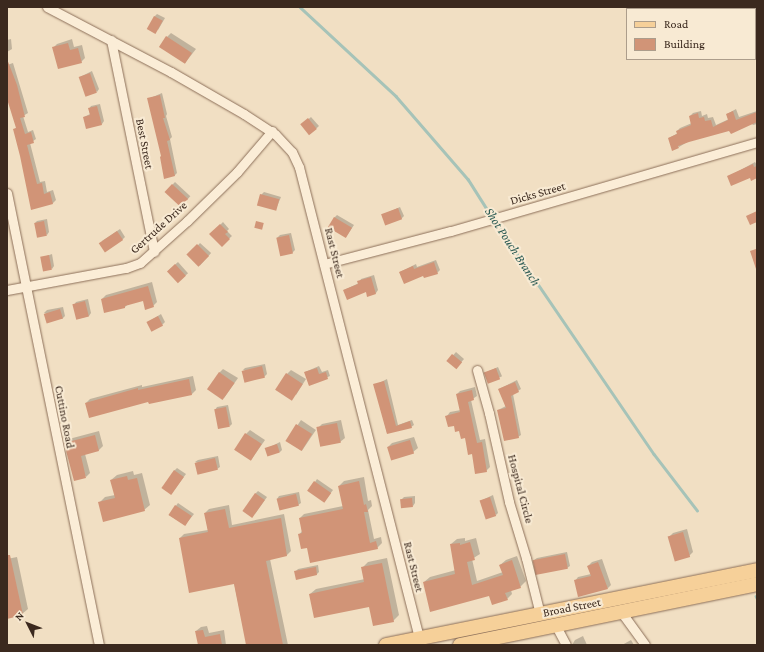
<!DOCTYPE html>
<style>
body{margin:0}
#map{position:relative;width:764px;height:652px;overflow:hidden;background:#f1dfc3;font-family:"Crimson Pro",serif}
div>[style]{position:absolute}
.shadow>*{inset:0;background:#0003;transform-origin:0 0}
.stream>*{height:2.5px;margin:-1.25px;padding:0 1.25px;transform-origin:1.25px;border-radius:1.25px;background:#a6c3b8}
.building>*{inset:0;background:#d19477;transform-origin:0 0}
.roads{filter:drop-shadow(0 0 1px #8c6f59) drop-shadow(0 0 1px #8c6f59)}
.street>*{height:9px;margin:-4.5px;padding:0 4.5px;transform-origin:4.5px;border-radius:4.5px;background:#fbedd7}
.primary>*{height:14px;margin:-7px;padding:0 7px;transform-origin:7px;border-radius:7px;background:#f6d099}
span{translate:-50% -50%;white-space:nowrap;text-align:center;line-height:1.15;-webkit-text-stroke:4px #f8ead3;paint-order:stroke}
.street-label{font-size:12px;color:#3b291e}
.water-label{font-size:13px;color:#2c5c55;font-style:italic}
.frame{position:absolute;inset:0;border:8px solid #3b291e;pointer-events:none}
.legend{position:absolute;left:626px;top:8px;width:130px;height:52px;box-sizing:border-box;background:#f8ead3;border:1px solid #ac9d8b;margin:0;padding:5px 7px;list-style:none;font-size:12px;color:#3b291e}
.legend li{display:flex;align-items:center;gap:8px;height:20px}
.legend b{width:20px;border:1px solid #ac9d8b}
.north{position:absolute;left:8px;top:604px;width:40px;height:40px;-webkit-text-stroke:3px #f8ead3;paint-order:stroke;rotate:312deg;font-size:11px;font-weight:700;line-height:16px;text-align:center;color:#3b291e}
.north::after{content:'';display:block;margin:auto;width:14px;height:18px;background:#3b291e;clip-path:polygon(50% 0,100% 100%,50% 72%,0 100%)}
</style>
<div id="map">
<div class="shadow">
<i style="clip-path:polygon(157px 14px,165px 18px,158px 30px,154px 17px)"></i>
<i style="clip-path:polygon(171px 33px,196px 49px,185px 63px,167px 37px)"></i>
<i style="clip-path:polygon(11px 39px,12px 49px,7px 52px,7px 40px)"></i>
<i style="clip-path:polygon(72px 39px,74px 47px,82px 45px,85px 58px,81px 62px,53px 48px,57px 44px)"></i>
<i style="clip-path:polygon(13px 63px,28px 113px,23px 116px,28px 132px,33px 130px,36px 139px,30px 143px,40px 182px,45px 181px,47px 192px,53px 190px,56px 200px,53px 203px,32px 208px,21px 156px,14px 130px,17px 127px,7px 90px,7px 65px)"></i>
<i style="clip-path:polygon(92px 71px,99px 89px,97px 92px,80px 77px)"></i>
<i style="clip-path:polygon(162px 93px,167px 114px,166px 116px,172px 137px,170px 139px,177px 173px,174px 176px,162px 156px,148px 99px)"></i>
<i style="clip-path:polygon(100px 104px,104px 121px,102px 124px,87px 128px,84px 117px,90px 114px,89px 109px,91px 106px)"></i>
<i style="clip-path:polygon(736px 109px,739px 117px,757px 111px,757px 124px,753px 125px,752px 124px,689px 141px,679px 147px,669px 138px,678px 133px,677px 131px,680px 128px,692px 123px,690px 116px,693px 113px,701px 111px,702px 116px,707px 114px,708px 118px,713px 117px,716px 125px,729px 119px,727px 114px)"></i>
<i style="left:311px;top:117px;width:12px;height:12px;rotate:48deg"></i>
<i style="clip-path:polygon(755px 162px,757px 165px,757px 177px,728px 177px)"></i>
<i style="left:175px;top:182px;width:21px;height:13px;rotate:43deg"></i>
<i style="clip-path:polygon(264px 192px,281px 197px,276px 209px,261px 195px)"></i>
<i style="clip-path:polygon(400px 207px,404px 216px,401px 219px,382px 215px)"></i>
<i style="clip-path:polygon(337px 215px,354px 225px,346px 237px,334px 218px)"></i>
<i style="clip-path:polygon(47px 219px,49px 232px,47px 235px,35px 223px,37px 221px)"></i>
<i style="clip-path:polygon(223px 222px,229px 229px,227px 231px,232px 236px,222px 245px,211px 234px)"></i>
<i style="clip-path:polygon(120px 229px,125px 237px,123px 239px,102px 241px)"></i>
<i style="clip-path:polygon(291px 233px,295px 250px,292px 253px,277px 238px,280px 235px)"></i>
<i style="left:200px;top:243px;width:15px;height:17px;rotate:42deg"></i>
<i style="clip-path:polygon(52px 254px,54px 266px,52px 269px,41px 258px)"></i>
<i style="clip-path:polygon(436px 260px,440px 270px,437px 273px,424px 275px,400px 272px,416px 264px,417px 267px)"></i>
<i style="left:178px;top:262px;width:15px;height:13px;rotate:48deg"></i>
<i style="clip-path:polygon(374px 275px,378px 290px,376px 293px,368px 295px,366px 291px,344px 290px,359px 283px,361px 279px)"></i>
<i style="clip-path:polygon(152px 282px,157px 302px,153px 306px,144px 299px,128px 304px,125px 307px,102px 299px,106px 295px)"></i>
<i style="clip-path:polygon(88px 299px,91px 313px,89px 316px,77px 319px,74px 305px,76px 302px)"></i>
<i style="clip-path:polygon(63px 307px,65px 316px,62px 319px,44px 313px,47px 310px)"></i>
<i style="clip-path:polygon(161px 314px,165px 322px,162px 325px,148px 322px)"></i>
<i style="clip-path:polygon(456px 352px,464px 359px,459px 365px,448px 361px)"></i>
<i style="clip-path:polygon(265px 364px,267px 374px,264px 377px,243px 370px,245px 368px)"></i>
<i style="clip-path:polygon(319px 366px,322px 372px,328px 370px,330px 376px,309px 385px,305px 372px)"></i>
<i style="left:498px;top:367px;width:10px;height:15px;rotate:66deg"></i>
<i style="clip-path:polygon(223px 369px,238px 378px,224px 398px,219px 373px)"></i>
<i style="clip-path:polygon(291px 370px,306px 379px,296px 395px,287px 374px)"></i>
<i style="clip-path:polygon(193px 376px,196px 390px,192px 394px,149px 400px,86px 403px,90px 399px,142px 385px,142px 387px)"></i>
<i style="clip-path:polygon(387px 379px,398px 425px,412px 420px,414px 425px,411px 427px,387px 433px,375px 385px)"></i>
<i style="clip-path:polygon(517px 380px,521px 389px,513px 394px,521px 435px,518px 437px,498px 410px,506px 406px,499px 389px)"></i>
<i style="clip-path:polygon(475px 387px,477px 396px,471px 400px,480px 440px,485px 439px,490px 467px,486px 471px,472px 453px,466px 437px,447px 416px,450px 412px,461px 410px,457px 394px,460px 391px)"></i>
<i style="clip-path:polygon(228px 405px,232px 424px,230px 426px,215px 410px,217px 407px)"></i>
<i style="left:301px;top:420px;width:18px;height:25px;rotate:34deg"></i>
<i style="clip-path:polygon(341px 420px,345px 438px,340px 442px,318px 428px,322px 424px)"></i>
<i style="clip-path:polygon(250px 430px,265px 440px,251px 460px,246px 434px)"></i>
<i style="clip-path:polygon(99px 431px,103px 446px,99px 450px,85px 454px,90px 473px,86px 477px,65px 443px,69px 439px)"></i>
<i style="clip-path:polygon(414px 437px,418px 448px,413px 452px,388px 447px,392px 443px)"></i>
<i style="clip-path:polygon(280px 442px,282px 450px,280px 452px,266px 449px)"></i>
<i style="clip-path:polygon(218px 456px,220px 467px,217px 469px,195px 462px,198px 460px)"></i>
<i style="clip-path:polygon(177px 468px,186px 474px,172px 493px,174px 471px)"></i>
<i style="clip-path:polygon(133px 471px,134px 475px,142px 473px,150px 505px,144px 510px,99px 503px,105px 497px,115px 495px,111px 480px,117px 475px)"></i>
<i style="clip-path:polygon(364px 477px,368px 501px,371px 500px,372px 506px,368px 510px,374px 539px,381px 537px,382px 543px,377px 548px,308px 547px,299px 535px,302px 531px,300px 518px,304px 514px,343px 506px,339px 486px,344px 481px)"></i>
<i style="clip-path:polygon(317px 479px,333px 490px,324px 502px,315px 482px)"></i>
<i style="clip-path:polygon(258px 491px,267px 497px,255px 514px,255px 494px)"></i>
<i style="clip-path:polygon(299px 492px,301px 503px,298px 505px,277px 499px,279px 496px)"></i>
<i style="clip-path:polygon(493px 495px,498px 513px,496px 515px,480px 501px)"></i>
<i style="clip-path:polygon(415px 496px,415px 503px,413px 506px,401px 500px,404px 497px)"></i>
<i style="clip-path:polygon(178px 503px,194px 514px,185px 525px,169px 515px)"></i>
<i style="clip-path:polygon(229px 505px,232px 525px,284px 514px,291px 551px,287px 555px,270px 559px,288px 645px,247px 645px,234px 583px,180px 538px,184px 534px,208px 530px,205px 513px,209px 509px)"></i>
<i style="clip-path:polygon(687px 529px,693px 552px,689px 556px,669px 537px,673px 533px)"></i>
<i style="clip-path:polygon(465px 538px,465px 541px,476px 538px,480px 554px,472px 559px,477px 581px,503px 572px,500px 565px,506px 560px,517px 556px,526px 581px,520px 587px,511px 590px,512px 594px,507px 599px,424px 582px,430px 577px,456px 570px,451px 544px,457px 539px)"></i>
<i style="clip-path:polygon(567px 552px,570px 566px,567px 568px,534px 560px,537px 558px)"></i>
<i style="clip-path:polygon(17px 557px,28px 609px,22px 614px,7px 618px,7px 559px)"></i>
<i style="clip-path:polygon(387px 558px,399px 615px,393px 621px,370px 606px,310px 594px,316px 589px,365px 579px,362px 568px,368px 562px)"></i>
<i style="clip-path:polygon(602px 559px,611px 585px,608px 588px,575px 581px,578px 577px,591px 574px,588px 566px,592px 562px)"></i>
<i style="clip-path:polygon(318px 565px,319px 572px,317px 574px,296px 571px,298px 569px)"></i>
<i style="clip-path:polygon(207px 626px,209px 633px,224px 630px,226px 645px,199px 645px,196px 631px,201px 627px)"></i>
<i style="clip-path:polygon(583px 636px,587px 645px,572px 645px,575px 640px)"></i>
<i style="clip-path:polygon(631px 640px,634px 645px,622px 645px)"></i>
</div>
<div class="stream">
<i style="left:300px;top:7px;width:131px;rotate:42.8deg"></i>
<i style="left:396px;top:96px;width:110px;rotate:49.1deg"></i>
<i style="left:468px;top:179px;width:45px;rotate:57.7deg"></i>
<i style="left:495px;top:221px;width:282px;rotate:55.7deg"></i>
<i style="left:654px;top:454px;width:71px;rotate:52.5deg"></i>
<i style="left:756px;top:596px;width:2px;rotate:63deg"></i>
</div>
<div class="building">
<i style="left:154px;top:16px;width:10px;height:15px;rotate:29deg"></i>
<i style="left:166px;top:36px;width:31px;height:13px;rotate:33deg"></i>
<i style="clip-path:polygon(68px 43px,70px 50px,78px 48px,82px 63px,58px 69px,52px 47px)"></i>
<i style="clip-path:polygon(7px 59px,17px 85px,25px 117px,20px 118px,25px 134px,31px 132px,34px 143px,27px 145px,37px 184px,42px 183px,44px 194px,50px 192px,53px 204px,31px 210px,20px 156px,13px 129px,16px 128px,7px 99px)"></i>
<i style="left:90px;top:73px;width:21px;height:12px;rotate:71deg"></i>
<i style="clip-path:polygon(160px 95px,165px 118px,163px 118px,170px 140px,167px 141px,175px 176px,164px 179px,160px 157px,161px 156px,147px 98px)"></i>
<i style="clip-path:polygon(97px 106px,102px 125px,86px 129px,83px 117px,90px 115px,88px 108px)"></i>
<i style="clip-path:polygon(733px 111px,736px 120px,757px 112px,757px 122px,731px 134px,729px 131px,689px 142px,678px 146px,679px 148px,672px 151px,668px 138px,677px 134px,676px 131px,691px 125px,689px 116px,698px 113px,699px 118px,704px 117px,705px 121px,711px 120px,713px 127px,728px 120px,726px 114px)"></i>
<i style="left:308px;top:118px;width:14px;height:10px;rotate:51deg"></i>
<i style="clip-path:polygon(753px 164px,754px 167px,757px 166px,757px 178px,751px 181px,750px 178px,731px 186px,727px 176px)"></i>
<i style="left:172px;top:184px;width:22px;height:11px;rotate:43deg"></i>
<i style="left:260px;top:194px;width:20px;height:12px;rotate:15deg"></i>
<i style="left:398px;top:208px;width:12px;height:18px;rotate:70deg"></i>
<i style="clip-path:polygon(757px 211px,757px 222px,750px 225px,746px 216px)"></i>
<i style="left:334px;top:217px;width:21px;height:12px;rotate:31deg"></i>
<i style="left:44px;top:221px;width:15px;height:10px;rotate:79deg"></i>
<i style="left:256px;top:221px;width:8px;height:7px;rotate:14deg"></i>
<i style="clip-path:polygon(220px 224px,228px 232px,225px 234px,230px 239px,222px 247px,209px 234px)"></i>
<i style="left:117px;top:231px;width:11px;height:22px;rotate:56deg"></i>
<i style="left:289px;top:235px;width:19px;height:13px;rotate:78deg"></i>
<i style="left:197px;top:244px;width:17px;height:15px;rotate:45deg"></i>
<i style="clip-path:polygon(756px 249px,757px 253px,756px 269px,750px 251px)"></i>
<i style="left:49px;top:255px;width:15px;height:9px;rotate:79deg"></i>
<i style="clip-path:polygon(434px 262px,438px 274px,424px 278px,423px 276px,404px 284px,399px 272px,413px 266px,414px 269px)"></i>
<i style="left:175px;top:264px;width:16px;height:11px;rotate:47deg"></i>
<i style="clip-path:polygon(371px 277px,376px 294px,367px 297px,366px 292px,347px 300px,343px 290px,358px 284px,357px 281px)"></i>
<i style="clip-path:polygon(148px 286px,154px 307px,145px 310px,143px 301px,125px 306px,125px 308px,104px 313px,101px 299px)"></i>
<i style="left:85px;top:301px;width:16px;height:13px;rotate:76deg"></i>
<i style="left:60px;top:309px;width:10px;height:17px;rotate:73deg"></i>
<i style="left:158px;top:316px;width:11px;height:13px;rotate:63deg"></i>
<i style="left:452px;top:354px;width:13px;height:9px;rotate:39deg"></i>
<i style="left:262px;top:366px;width:12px;height:21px;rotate:76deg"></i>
<i style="clip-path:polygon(317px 368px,319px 374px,326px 372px,328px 379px,309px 386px,304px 372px)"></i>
<i style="left:496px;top:368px;width:12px;height:13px;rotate:70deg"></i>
<i style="left:219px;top:372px;width:19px;height:21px;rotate:35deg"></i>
<i style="left:286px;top:373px;width:20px;height:20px;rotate:33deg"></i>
<i style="clip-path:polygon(189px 379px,192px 395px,149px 404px,148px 402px,89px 418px,85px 403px,138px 388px,138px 390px)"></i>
<i style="clip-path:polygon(384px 381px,396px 426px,410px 421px,412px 428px,387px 434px,373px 384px)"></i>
<i style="clip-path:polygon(515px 382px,519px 392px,511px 396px,519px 438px,504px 441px,497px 410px,506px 408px,498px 389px)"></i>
<i style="clip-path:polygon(472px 390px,474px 400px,468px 402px,477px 443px,482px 442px,487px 472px,475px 474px,472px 454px,468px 455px,465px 438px,461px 439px,459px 431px,455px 432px,454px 426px,448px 427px,445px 416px,460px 412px,456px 394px)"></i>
<i style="left:226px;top:407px;width:20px;height:12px;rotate:79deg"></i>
<i style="left:337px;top:423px;width:20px;height:21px;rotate:79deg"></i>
<i style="left:296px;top:424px;width:19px;height:20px;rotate:32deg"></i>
<i style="left:245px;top:433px;width:20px;height:20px;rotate:33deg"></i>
<i style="clip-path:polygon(95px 435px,99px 451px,81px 456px,86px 478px,74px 481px,64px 443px)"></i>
<i style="left:410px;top:440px;width:14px;height:24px;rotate:73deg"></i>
<i style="left:277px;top:444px;width:9px;height:13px;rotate:72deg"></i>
<i style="left:215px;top:458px;width:12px;height:21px;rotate:76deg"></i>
<i style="left:174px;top:470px;width:12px;height:22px;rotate:35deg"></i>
<i style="clip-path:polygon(127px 476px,128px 480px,137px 478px,145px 511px,103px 522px,98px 502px,115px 498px,110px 480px)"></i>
<i style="left:314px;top:481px;width:21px;height:12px;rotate:35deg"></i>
<i style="clip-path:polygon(359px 481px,364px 505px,366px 504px,368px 512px,364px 512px,370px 543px,376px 541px,378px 549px,310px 563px,307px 548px,301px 549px,298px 534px,302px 533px,299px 518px,343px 509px,338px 486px)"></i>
<i style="left:255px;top:493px;width:12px;height:22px;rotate:35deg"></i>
<i style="left:296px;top:494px;width:12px;height:20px;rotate:76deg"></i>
<i style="left:490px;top:497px;width:20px;height:11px;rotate:72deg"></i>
<i style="left:412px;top:498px;width:9px;height:12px;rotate:84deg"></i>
<i style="left:175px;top:505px;width:20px;height:12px;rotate:33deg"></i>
<i style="clip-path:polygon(225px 509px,229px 528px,281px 518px,287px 556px,266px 561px,283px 645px,246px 645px,234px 584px,189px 593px,179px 538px,208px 532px,204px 513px)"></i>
<i style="left:683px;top:532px;width:26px;height:16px;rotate:74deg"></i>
<i style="clip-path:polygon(470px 542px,475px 560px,467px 562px,472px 585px,503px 575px,499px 565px,512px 560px,521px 588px,505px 593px,508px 600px,492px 605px,489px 596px,430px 612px,423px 582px,455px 574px,450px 544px,460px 543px,460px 545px)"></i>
<i style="left:565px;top:554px;width:15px;height:33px;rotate:79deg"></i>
<i style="clip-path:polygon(7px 555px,10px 555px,23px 615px,7px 619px)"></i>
<i style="clip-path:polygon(598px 562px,608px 589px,578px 597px,574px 580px,591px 576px,587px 566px)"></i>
<i style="clip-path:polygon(382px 563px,394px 622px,373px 626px,369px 607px,314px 618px,309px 594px,364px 582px,361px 567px)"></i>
<i style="clip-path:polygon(316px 567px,317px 575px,296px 580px,294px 571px)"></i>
<i style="clip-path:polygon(203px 630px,205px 637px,220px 634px,222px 645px,198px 645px,195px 631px)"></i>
</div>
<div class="roads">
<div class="street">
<i style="left:47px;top:7px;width:140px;rotate:27.7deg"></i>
<i style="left:171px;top:72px;width:84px;rotate:29.9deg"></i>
<i style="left:244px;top:114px;width:37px;rotate:33deg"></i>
<i style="left:275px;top:134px;width:25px;rotate:47deg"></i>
<i style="left:292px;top:152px;width:17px;rotate:65deg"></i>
<i style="left:299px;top:167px;width:486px;rotate:75.7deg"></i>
<i style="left:111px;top:40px;width:216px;rotate:78.5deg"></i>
<i style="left:7px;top:193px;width:461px;rotate:78.5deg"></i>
<i style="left:324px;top:264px;width:131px;rotate:-14.6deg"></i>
<i style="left:451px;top:231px;width:319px;rotate:-16.2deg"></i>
<i style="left:7px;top:290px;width:121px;rotate:-10.5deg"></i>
<i style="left:126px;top:268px;width:15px;rotate:-20deg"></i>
<i style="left:140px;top:263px;width:63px;rotate:-41.8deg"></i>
<i style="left:187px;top:221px;width:70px;rotate:-44.4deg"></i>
<i style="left:237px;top:172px;width:54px;rotate:-49.5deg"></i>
<i style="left:477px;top:370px;width:45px;rotate:74.4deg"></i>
<i style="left:489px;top:413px;width:91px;rotate:77.3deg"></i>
<i style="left:509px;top:502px;width:59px;rotate:73.1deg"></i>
<i style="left:526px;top:558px;width:58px;rotate:76deg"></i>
<i style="left:622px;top:613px;width:39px;rotate:54deg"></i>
<i style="left:556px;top:626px;width:21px;rotate:62deg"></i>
</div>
<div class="primary">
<i style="left:386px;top:645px;width:379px;rotate:-11.4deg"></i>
<i style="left:460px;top:645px;width:303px;rotate:-11.6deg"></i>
</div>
</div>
<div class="street-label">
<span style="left:144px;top:144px;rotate:79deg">Best Street</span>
<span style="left:538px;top:194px;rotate:-16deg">Dicks Street</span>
<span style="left:159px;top:228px;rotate:-42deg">Gertrude Drive</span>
<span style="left:334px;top:253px;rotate:76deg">Rast Street</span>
<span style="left:64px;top:417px;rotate:79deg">Cuttino Road</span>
<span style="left:520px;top:489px;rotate:75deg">Hospital Circle</span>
<span style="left:413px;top:567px;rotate:76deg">Rast Street</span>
<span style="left:572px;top:608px;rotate:-11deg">Broad Street</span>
</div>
<div class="water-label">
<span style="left:512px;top:247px;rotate:57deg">Shot Pouch Branch</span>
</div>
<div class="frame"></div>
<ul class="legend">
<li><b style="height:5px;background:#f6d099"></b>Road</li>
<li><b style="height:11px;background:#d19477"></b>Building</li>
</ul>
<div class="north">N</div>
</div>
